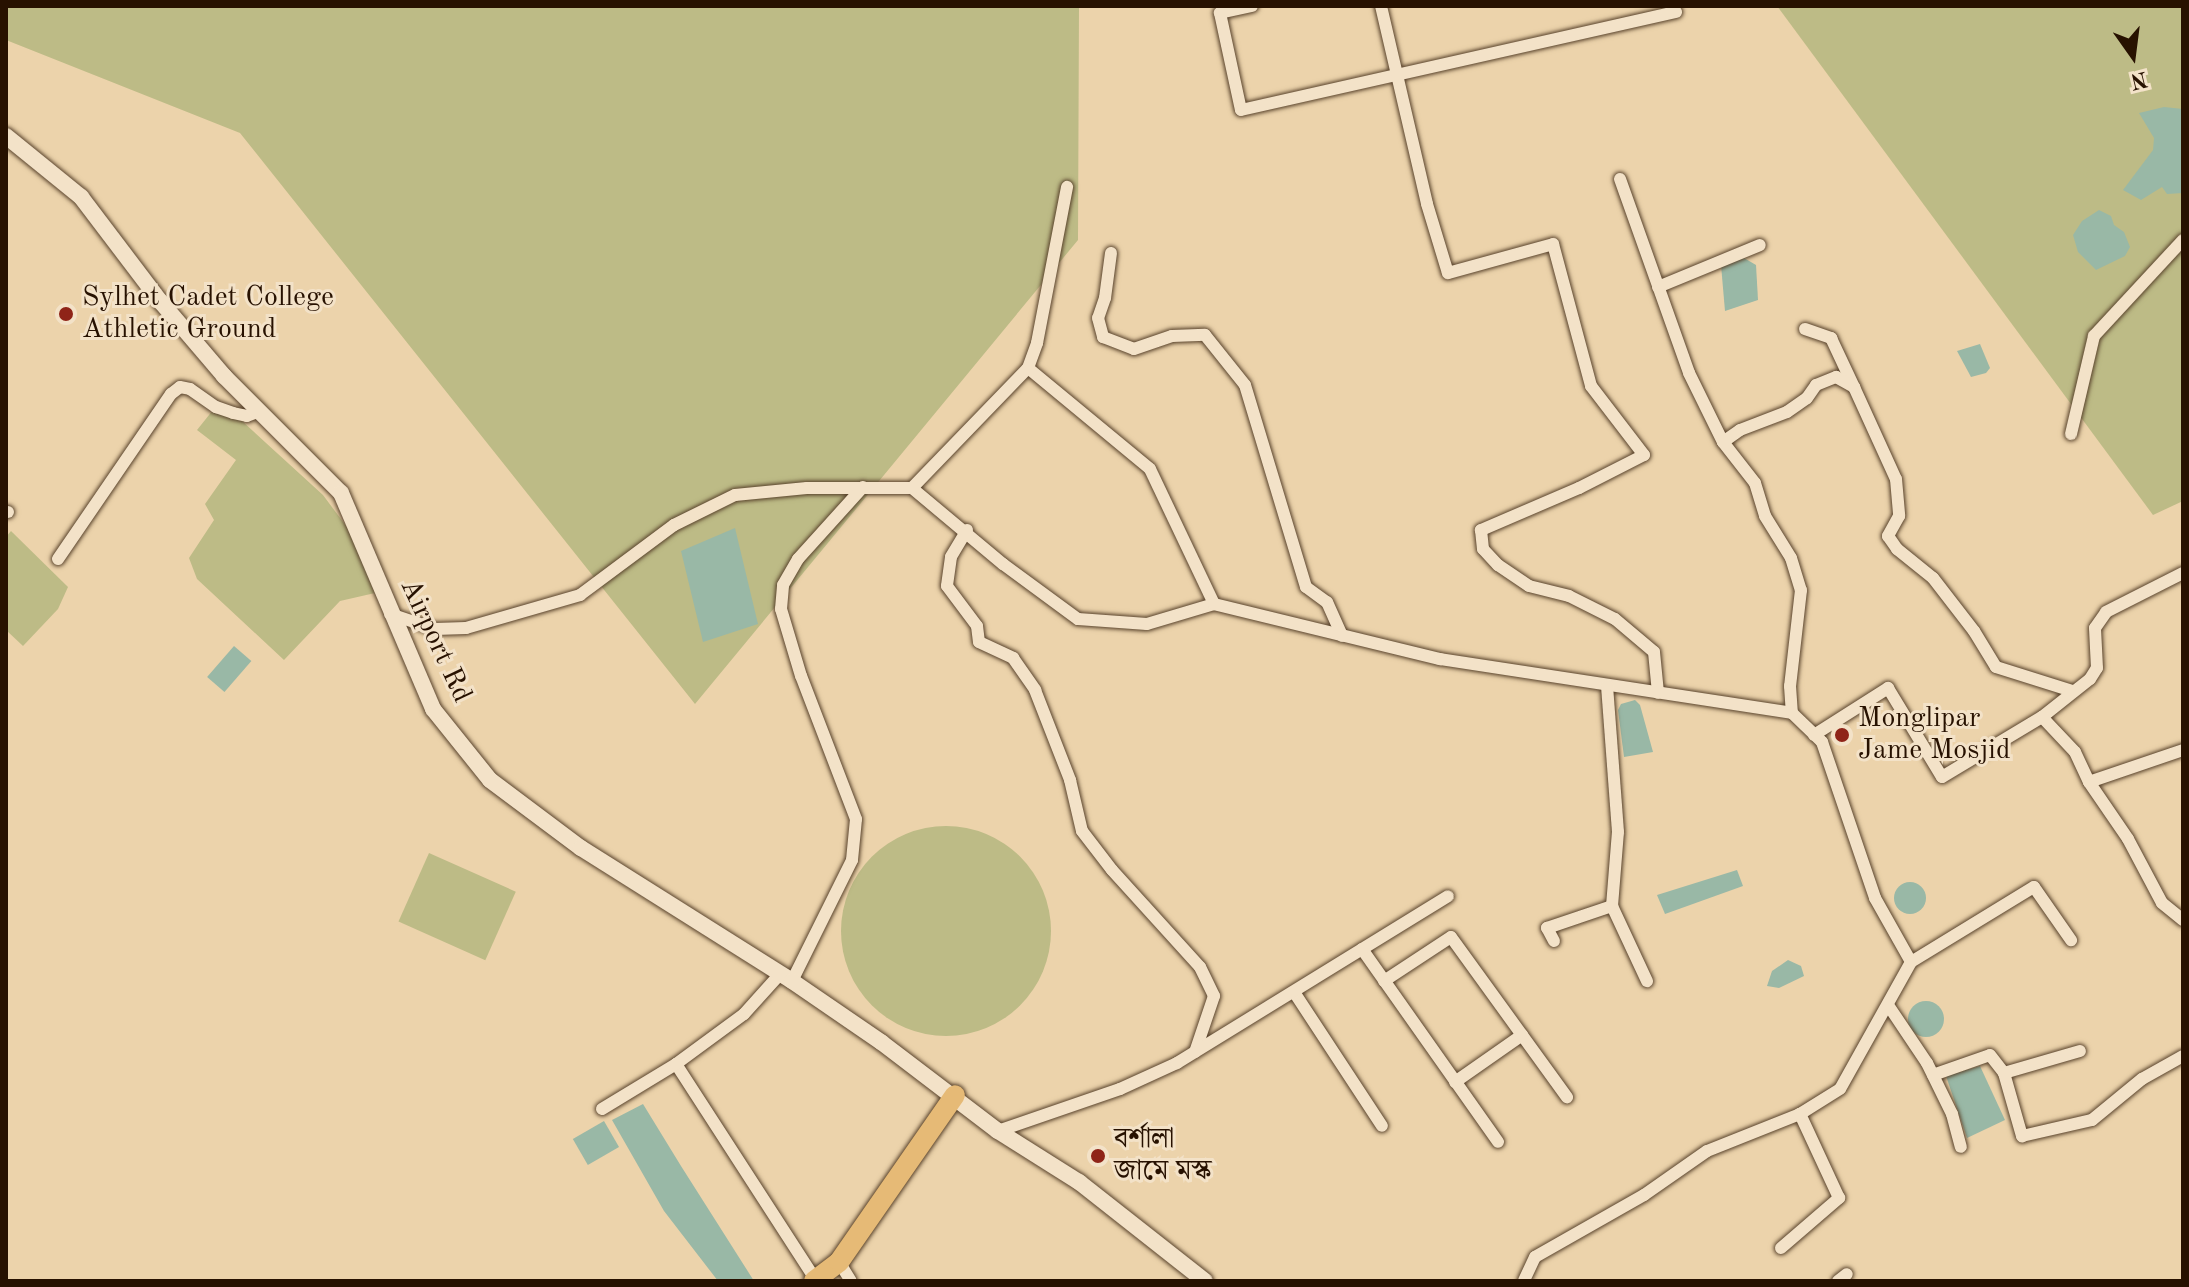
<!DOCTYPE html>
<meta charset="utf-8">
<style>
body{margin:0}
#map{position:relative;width:2189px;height:1287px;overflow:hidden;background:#ecd3ab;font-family:"Old Standard TT","Noto Serif Bengali",serif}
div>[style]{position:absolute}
.green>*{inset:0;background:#bdbb86;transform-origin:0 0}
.round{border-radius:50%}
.water>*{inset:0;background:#99b8a6;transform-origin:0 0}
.roads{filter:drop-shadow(0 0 2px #58422b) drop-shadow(0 0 2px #58422b)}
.minor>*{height:12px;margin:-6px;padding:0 6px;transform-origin:6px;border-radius:6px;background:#f3e2c8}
.secondary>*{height:16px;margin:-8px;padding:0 8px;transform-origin:8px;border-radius:8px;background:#f3e2c8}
.trunk>*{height:20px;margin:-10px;padding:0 10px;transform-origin:10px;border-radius:10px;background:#e6ba76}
.dots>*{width:22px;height:22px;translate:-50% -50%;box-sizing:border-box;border:4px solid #f3e2c8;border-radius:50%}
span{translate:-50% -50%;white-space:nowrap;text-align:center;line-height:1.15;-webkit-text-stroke:6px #f3e2c8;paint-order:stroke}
.poi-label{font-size:28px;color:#271100}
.left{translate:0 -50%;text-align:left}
.street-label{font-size:28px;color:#271100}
.frame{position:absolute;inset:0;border:8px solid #271100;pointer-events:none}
.north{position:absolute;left:2093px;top:16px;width:80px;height:80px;-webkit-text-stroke:6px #f3e2c8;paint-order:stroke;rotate:166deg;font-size:22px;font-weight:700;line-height:32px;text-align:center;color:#271100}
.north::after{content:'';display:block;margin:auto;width:28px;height:36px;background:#271100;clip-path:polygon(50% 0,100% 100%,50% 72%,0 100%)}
</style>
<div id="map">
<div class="green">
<i style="clip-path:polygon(6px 6px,1079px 6px,1078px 240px,695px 704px,240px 133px,6px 40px)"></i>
<i style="clip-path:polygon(1777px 6px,2183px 6px,2183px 501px,2153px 515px)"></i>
<i style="clip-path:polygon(213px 410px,241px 420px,323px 495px,352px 534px,375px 593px,340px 601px,284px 660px,197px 579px,189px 558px,214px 520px,205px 504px,236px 460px,197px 430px)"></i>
<i style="clip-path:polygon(11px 531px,68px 587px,58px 609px,23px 646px,6px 630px,6px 537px)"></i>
<i class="round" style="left:841px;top:826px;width:210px;height:210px"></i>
<i style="left:429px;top:853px;width:95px;height:75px;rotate:24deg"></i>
</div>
<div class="water">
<i style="clip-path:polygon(2164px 107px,2183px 109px,2183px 193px,2167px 194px,2162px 187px,2141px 200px,2123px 190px,2153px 150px,2154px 138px,2139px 113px)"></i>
<i style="clip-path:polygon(2099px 210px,2111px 216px,2114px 225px,2124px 232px,2130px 247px,2125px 256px,2096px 270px,2078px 252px,2073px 235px,2082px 221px)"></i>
<i style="clip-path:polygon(1744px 258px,1756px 265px,1758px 300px,1725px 311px,1721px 265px)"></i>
<i style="clip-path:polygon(1980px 344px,1990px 368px,1986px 373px,1971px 377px,1957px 351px)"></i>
<i style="clip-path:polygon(735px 528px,758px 624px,703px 642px,681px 551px)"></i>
<i style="left:234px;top:646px;width:23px;height:41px;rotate:41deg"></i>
<i style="clip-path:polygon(1635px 700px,1640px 705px,1653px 752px,1624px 757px,1618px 710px,1621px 704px)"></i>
<i style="clip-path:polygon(1737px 870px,1743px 886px,1665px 914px,1657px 895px)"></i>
<i class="round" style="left:1894px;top:882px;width:32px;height:32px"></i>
<i style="clip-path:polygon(1788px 960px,1801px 966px,1804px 976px,1779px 988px,1767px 986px,1772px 971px)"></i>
<i class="round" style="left:1908px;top:1001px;width:36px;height:36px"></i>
<i style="clip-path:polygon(1980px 1066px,2005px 1120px,1967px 1138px,1946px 1076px)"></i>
<i style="clip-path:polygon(643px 1104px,681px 1166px,754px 1281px,718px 1281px,664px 1211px,612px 1120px)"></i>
<i style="left:604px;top:1121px;width:30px;height:36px;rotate:60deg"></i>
</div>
<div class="roads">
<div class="minor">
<i style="left:1252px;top:6px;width:33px;rotate:168deg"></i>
<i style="left:1220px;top:13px;width:99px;rotate:77.8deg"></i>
<i style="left:1241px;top:110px;width:446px;rotate:-12.7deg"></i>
<i style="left:1381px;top:6px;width:203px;rotate:76.9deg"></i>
<i style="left:1427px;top:204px;width:72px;rotate:73.1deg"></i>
<i style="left:1448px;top:273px;width:109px;rotate:-15.4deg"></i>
<i style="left:1553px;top:244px;width:147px;rotate:75deg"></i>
<i style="left:1591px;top:386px;width:87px;rotate:52.5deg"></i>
<i style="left:1644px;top:455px;width:73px;rotate:153.1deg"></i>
<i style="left:1579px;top:488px;width:107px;rotate:156.8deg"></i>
<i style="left:1481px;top:530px;width:19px;rotate:84deg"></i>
<i style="left:1483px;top:549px;width:22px;rotate:47deg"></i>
<i style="left:1498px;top:565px;width:37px;rotate:34deg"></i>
<i style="left:1529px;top:586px;width:41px;rotate:14deg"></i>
<i style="left:1569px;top:596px;width:51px;rotate:26.6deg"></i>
<i style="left:1615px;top:619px;width:51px;rotate:40.2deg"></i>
<i style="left:1654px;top:652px;width:41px;rotate:84.4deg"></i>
<i style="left:1620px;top:179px;width:206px;rotate:70.4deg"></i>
<i style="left:1689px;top:373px;width:77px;rotate:63.8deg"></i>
<i style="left:1723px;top:442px;width:52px;rotate:52deg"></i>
<i style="left:1755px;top:483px;width:34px;rotate:73deg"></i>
<i style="left:1765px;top:516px;width:49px;rotate:58.2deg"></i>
<i style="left:1791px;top:558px;width:34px;rotate:73deg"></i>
<i style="left:1801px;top:590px;width:97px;rotate:96.5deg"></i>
<i style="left:1790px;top:686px;width:27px;rotate:86deg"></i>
<i style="left:1111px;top:253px;width:45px;rotate:97.6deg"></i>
<i style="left:1105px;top:298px;width:21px;rotate:109deg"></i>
<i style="left:1098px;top:318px;width:20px;rotate:75deg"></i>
<i style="left:1103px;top:337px;width:33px;rotate:21deg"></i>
<i style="left:1134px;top:349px;width:40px;rotate:-18.9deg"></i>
<i style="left:1172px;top:336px;width:33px;rotate:-2deg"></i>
<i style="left:1205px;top:335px;width:64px;rotate:51.3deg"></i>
<i style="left:1245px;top:385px;width:211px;rotate:73.2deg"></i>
<i style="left:1306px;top:587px;width:26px;rotate:36deg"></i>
<i style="left:1327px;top:602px;width:37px;rotate:66deg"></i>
<i style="left:1658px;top:287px;width:110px;rotate:-22.4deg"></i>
<i style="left:1805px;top:329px;width:28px;rotate:19deg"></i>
<i style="left:1831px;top:338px;width:54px;rotate:64.9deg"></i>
<i style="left:1028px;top:368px;width:27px;rotate:-70deg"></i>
<i style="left:1037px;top:343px;width:159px;rotate:-79.1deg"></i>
<i style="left:2071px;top:434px;width:101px;rotate:-76.8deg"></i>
<i style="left:2094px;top:336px;width:131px;rotate:-47.2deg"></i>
<i style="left:1723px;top:442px;width:21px;rotate:-35deg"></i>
<i style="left:1740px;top:430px;width:50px;rotate:-21deg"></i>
<i style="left:1787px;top:412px;width:24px;rotate:-35deg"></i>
<i style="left:1807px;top:398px;width:16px;rotate:-55deg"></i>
<i style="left:1816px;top:385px;width:22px;rotate:-22deg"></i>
<i style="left:1836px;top:377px;width:21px;rotate:29deg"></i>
<i style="left:1854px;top:387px;width:101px;rotate:65.5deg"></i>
<i style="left:1896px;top:479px;width:37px;rotate:85deg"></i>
<i style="left:1899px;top:516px;width:23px;rotate:119deg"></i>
<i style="left:1888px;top:536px;width:16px;rotate:55deg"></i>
<i style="left:1897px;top:549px;width:46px;rotate:38.9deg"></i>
<i style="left:1933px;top:578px;width:67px;rotate:52.3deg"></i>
<i style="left:1974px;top:631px;width:42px;rotate:58.6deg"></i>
<i style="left:1996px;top:667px;width:80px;rotate:17.5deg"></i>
<i style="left:912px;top:488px;width:119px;rotate:39.9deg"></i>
<i style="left:1003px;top:564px;width:93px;rotate:36.3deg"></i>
<i style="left:1078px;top:619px;width:69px;rotate:4.1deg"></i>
<i style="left:1147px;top:624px;width:70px;rotate:-16.6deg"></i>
<i style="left:6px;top:512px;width:2px"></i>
<i style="left:967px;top:530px;width:31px;rotate:121deg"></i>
<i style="left:951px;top:557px;width:29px;rotate:98deg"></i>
<i style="left:947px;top:586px;width:50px;rotate:53.1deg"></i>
<i style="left:977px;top:626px;width:16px;rotate:83deg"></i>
<i style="left:979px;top:642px;width:38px;rotate:25deg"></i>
<i style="left:1013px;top:658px;width:39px;rotate:55deg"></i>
<i style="left:1035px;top:690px;width:97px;rotate:68.7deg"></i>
<i style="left:1070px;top:780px;width:52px;rotate:76.8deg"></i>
<i style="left:1082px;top:831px;width:49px;rotate:52.4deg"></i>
<i style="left:1112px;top:870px;width:131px;rotate:47.8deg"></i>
<i style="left:1200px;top:967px;width:32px;rotate:64deg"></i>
<i style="left:1214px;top:996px;width:59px;rotate:108.7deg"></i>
<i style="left:58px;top:559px;width:200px;rotate:-55.6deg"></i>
<i style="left:171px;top:394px;width:11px;rotate:-38deg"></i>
<i style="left:180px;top:387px;width:10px;rotate:11deg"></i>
<i style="left:190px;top:389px;width:32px;rotate:35deg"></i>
<i style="left:216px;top:407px;width:18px;rotate:19deg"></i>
<i style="left:233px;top:413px;width:14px;rotate:12deg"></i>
<i style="left:247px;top:416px;width:14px;rotate:-21deg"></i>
<i style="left:390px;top:614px;width:47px;rotate:18.4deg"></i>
<i style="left:435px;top:629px;width:31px;rotate:-2deg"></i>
<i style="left:466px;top:628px;width:119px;rotate:-16.1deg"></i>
<i style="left:580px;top:595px;width:117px;rotate:-36.7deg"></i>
<i style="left:674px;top:525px;width:68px;rotate:-26.2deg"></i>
<i style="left:735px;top:495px;width:72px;rotate:-5.6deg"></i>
<i style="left:807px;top:488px;width:105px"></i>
<i style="left:912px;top:488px;width:167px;rotate:-46deg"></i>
<i style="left:1028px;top:368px;width:158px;rotate:39.6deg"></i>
<i style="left:1150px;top:469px;width:149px;rotate:64.6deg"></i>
<i style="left:1214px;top:604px;width:233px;rotate:13.7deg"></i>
<i style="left:1440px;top:659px;width:356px;rotate:8.7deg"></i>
<i style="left:1792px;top:713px;width:42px;rotate:44deg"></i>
<i style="left:1822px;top:742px;width:165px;rotate:71.2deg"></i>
<i style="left:1875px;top:898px;width:73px;rotate:60.6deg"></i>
<i style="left:1911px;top:962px;width:145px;rotate:119.2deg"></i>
<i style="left:1840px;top:1089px;width:47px;rotate:148deg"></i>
<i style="left:1800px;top:1114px;width:100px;rotate:158.3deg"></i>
<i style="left:1707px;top:1151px;width:77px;rotate:145.1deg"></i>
<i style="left:1644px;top:1195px;width:125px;rotate:150.4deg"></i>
<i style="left:1535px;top:1257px;width:26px;rotate:115deg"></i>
<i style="left:2042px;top:717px;width:61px;rotate:-38.4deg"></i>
<i style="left:2090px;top:679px;width:13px;rotate:-58deg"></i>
<i style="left:2097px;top:668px;width:40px;rotate:-92.9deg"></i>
<i style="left:2095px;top:628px;width:19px;rotate:-55deg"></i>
<i style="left:2106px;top:612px;width:86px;rotate:-26.9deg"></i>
<i style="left:1814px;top:735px;width:88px;rotate:-32.4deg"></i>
<i style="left:1888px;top:688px;width:104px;rotate:58.8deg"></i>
<i style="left:1942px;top:777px;width:117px;rotate:-31deg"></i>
<i style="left:2042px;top:717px;width:48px;rotate:46.7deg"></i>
<i style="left:2075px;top:752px;width:33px;rotate:65deg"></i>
<i style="left:2089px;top:782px;width:69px;rotate:55.6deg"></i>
<i style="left:2128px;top:839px;width:72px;rotate:62deg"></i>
<i style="left:2162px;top:903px;width:27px;rotate:39deg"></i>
<i style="left:2089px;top:782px;width:99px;rotate:-18.8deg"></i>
<i style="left:1612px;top:906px;width:83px;rotate:65deg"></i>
<i style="left:1554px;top:941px;width:15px;rotate:-118deg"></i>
<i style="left:1547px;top:928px;width:69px;rotate:-18.7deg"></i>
<i style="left:1612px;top:906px;width:74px;rotate:-85.4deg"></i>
<i style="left:1618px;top:832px;width:147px;rotate:-94.3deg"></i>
<i style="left:1362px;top:949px;width:236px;rotate:54.8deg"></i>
<i style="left:1911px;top:962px;width:144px;rotate:-31.4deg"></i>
<i style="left:2034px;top:887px;width:65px;rotate:55.1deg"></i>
<i style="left:792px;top:981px;width:135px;rotate:-63.6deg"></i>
<i style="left:852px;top:860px;width:41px;rotate:-84.4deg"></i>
<i style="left:856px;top:819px;width:153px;rotate:-111deg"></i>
<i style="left:801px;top:676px;width:70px;rotate:-106.6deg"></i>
<i style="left:781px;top:609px;width:24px;rotate:-85deg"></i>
<i style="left:783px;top:585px;width:30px;rotate:-60deg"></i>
<i style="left:798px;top:559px;width:97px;rotate:-47.9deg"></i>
<i style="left:1384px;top:981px;width:80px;rotate:-33.3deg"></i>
<i style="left:1451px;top:937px;width:198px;rotate:54.1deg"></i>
<i style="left:1294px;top:992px;width:160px;rotate:56.7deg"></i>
<i style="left:1888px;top:1005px;width:70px;rotate:56.1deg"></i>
<i style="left:1927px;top:1063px;width:57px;rotate:63.9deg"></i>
<i style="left:1952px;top:1114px;width:34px;rotate:75deg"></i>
<i style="left:676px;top:1064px;width:257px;rotate:57.1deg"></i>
<i style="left:2004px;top:1073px;width:79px;rotate:-16.1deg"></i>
<i style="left:1933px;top:1075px;width:60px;rotate:-19.3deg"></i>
<i style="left:1990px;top:1055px;width:23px;rotate:52deg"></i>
<i style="left:2004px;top:1073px;width:66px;rotate:74.1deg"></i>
<i style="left:2022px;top:1136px;width:72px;rotate:-12.9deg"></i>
<i style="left:2092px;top:1120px;width:65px;rotate:-39.4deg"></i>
<i style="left:2142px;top:1079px;width:47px;rotate:-29.3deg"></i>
<i style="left:1455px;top:1082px;width:82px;rotate:-35deg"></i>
<i style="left:602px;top:1109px;width:87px;rotate:-31.3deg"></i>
<i style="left:676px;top:1064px;width:84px;rotate:-36.3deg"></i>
<i style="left:744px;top:1014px;width:54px;rotate:-48deg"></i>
<i style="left:998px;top:1131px;width:129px;rotate:-19deg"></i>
<i style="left:1120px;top:1089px;width:63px;rotate:-24.5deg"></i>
<i style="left:1177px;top:1063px;width:318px;rotate:-31.6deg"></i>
<i style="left:1781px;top:1248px;width:77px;rotate:-40.8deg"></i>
<i style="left:1839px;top:1198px;width:93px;rotate:-114.9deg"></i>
<i style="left:839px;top:1262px;width:22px;rotate:58deg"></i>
<i style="left:1838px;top:1281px;width:11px;rotate:-38deg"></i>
</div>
<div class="secondary">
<i style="left:6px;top:136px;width:97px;rotate:39.1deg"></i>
<i style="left:81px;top:197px;width:131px;rotate:52.8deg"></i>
<i style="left:160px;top:301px;width:99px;rotate:49.5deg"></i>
<i style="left:224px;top:376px;width:165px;rotate:45deg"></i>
<i style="left:341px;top:493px;width:235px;rotate:66.9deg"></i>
<i style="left:433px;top:709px;width:91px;rotate:51.2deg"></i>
<i style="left:490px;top:780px;width:114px;rotate:36.8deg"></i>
<i style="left:581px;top:848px;width:249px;rotate:32.2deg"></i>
<i style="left:792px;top:981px;width:108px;rotate:34.4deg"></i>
<i style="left:881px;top:1042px;width:147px;rotate:37.3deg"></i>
<i style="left:998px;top:1131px;width:96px;rotate:32.2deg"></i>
<i style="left:1079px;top:1182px;width:160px;rotate:38.2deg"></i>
</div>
<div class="trunk">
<i style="left:814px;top:1281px;width:31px;rotate:-37deg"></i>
<i style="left:839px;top:1262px;width:203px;rotate:-55.2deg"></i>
</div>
</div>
<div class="dots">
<i style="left:66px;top:314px;background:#8f2418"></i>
<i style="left:1842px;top:735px;background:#8f2418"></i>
<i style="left:1098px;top:1156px;background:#8f2418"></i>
</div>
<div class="poi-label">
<span class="left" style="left:82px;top:314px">Sylhet Cadet College<br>Athletic Ground</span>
<span class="left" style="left:1858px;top:735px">Monglipar<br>Jame Mosjid</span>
<span class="left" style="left:1114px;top:1156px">বর্শালা<br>জামে মস্ক</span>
</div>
<div class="street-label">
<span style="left:435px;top:641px;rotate:65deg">Airport Rd</span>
</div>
<div class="frame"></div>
<div class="north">N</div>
</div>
